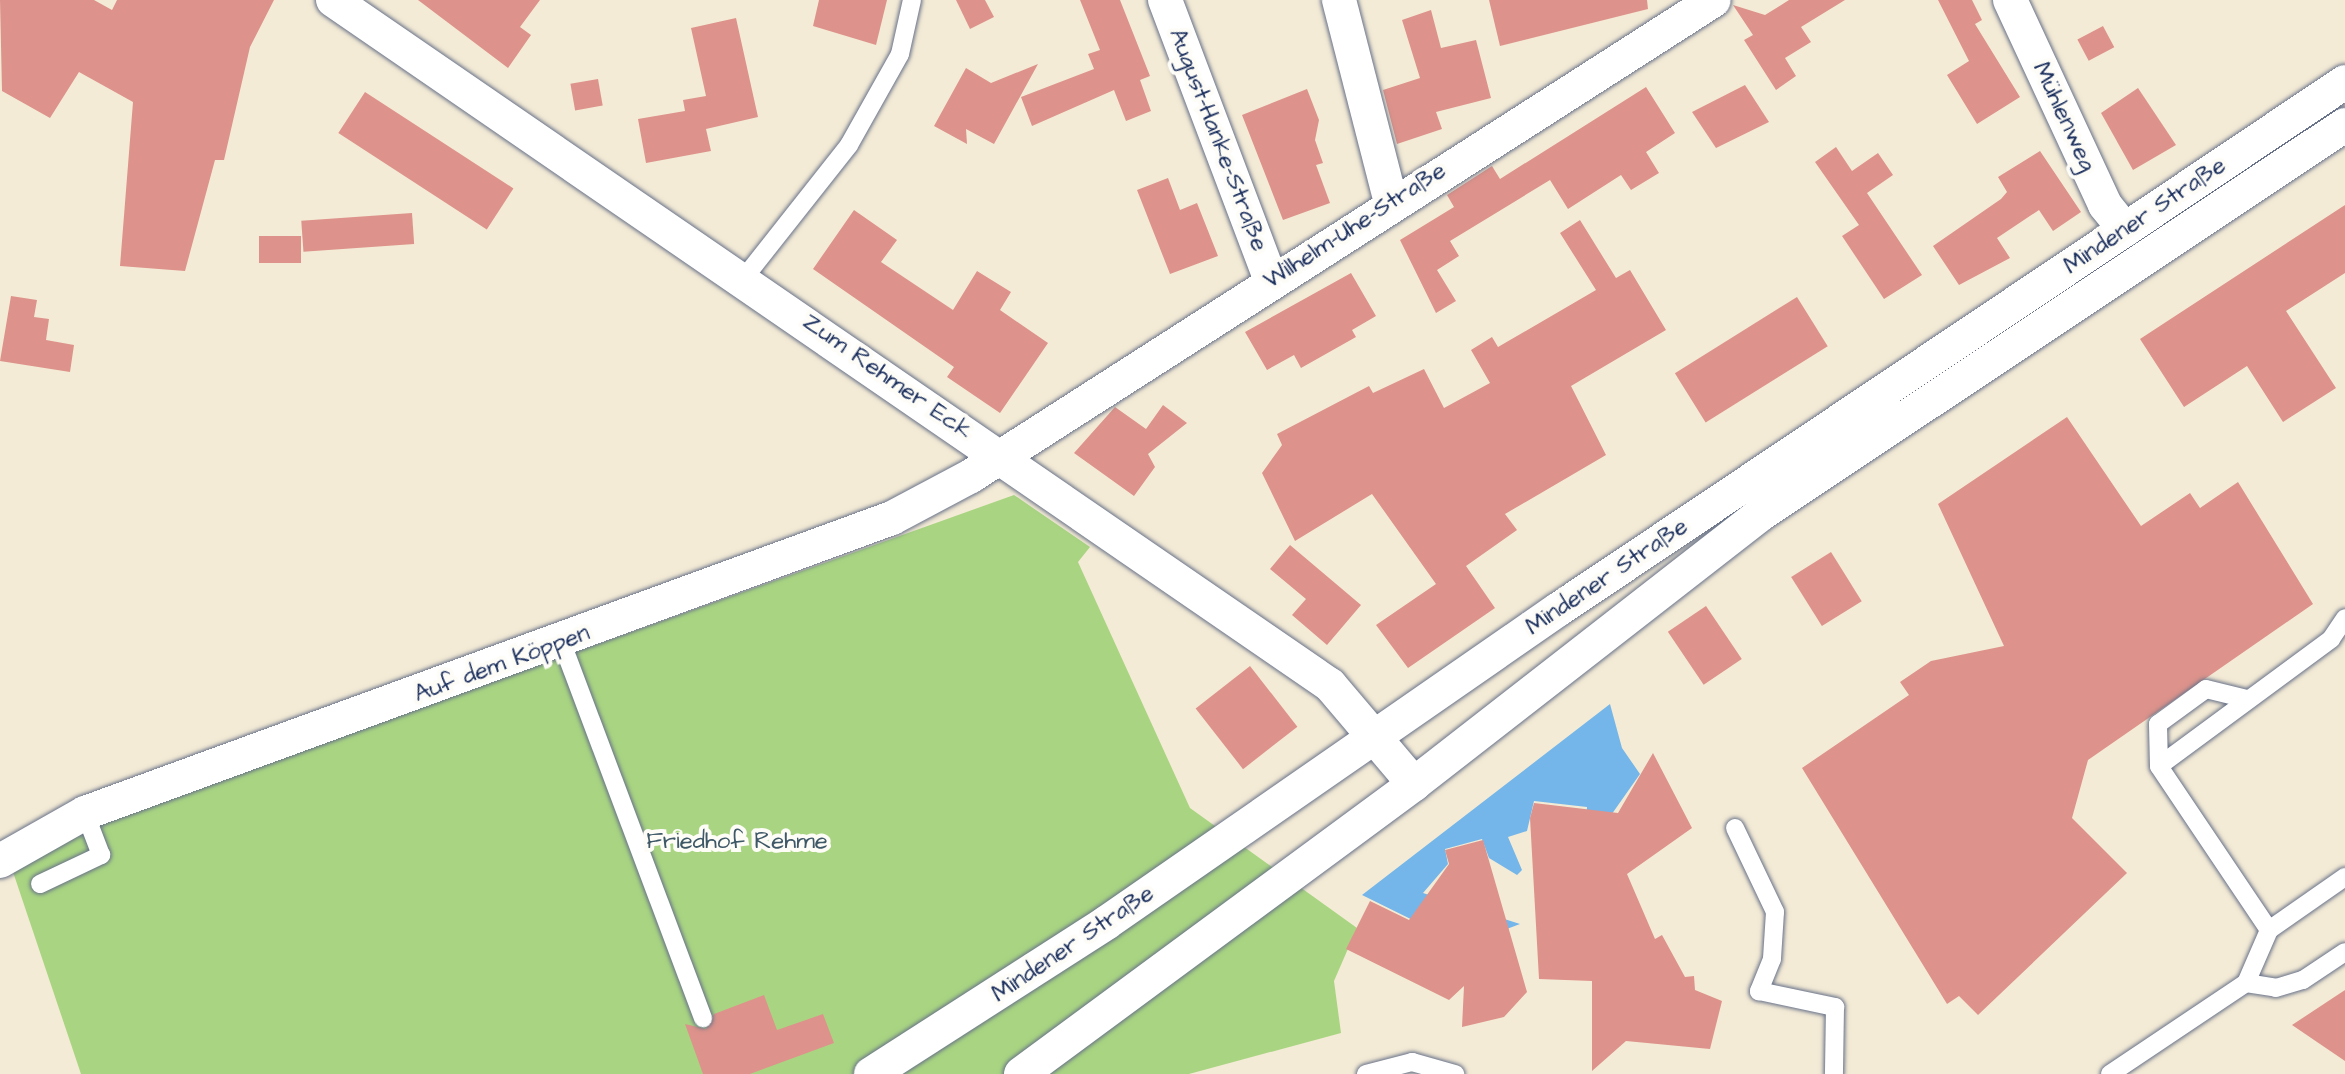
<!DOCTYPE html>
<meta charset="utf-8">
<style>
body{margin:0}
#map{position:relative;width:2345px;height:1074px;overflow:hidden;background:#f4ebd6;font-family:"Architects Daughter",sans-serif}
div>[style]{position:absolute}
.green>*{inset:0;background:#a9d582}
.water>*{inset:0;background:#74b6e9}
.building>*{inset:0;background:#dd938b;transform-origin:0 0}
.roads{filter:drop-shadow(0 0 2px #677188) drop-shadow(0 0 2px #677188)}
.lane>*{height:18px;margin:-9px;padding:0 9px;transform-origin:9px;border-radius:9px;background:#fff}
.street>*{height:34px;margin:-17px;padding:0 17px;transform-origin:17px;border-radius:17px;background:#fff}
span{translate:-50% -50%;white-space:nowrap;text-align:center;line-height:1.15;-webkit-text-stroke:8px #fdfcf7;paint-order:stroke}
.street-label{font-size:24px;color:#1b2f5e}
.park-label{font-size:24px;color:#3e5867}
</style>
<div id="map">
<div class="green">
<i style="clip-path:polygon(1014px 495px,1090px 547px,1078px 562px,1190px 808px,1357px 928px,1334px 981px,1341px 1033px,1189px 1074px,81px 1074px,13px 872px,112px 818px)"></i>
</div>
<div class="water">
<i style="clip-path:polygon(1610px 704px,1622px 748px,1640px 774px,1583px 855px,1587px 807px,1534px 801px,1527px 831px,1508px 837px,1522px 870px,1517px 875px,1489px 858px,1482px 839px,1445px 849px,1448px 864px,1423px 893px,1520px 924px,1433px 957px,1439px 933px,1362px 895px)"></i>
</div>
<div class="building">
<i style="clip-path:polygon(0 0,94px 0,112px 10px,117px 0,274px 0,250px 47px,224px 160px,215px 160px,185px 271px,120px 266px,133px 102px,79px 72px,50px 118px,2px 91px)"></i>
<i style="clip-path:polygon(418px 0,540px 0,520px 27px,531px 35px,508px 68px)"></i>
<i style="clip-path:polygon(819px 0,887px 0,876px 45px,813px 26px)"></i>
<i style="clip-path:polygon(956px 0,985px 0,994px 17px,970px 29px)"></i>
<i style="clip-path:polygon(1080px 0,1120px 0,1150px 76px,1140px 80px,1151px 111px,1126px 121px,1114px 90px,1032px 126px,1021px 97px,1094px 69px,1088px 54px,1100px 50px)"></i>
<i style="clip-path:polygon(1489px 0,1647px 0,1648px 9px,1500px 46px)"></i>
<i style="clip-path:polygon(1789px 0,1845px 0,1801px 27px,1811px 42px,1785px 58px,1796px 76px,1776px 90px,1744px 40px,1753px 35px,1733px 5px,1765px 15px)"></i>
<i style="clip-path:polygon(1938px 0,1972px 0,1982px 20px,1975px 24px,2020px 97px,1977px 124px,1947px 75px,1969px 61px)"></i>
<i style="clip-path:polygon(1431px 10px,1441px 48px,1476px 40px,1491px 98px,1436px 112px,1442px 129px,1397px 144px,1383px 90px,1420px 78px,1402px 20px)"></i>
<i style="clip-path:polygon(736px 18px,758px 117px,706px 129px,711px 151px,646px 163px,638px 119px,685px 111px,683px 100px,706px 96px,691px 28px)"></i>
<i style="left:2103px;top:26px;width:24px;height:29px;rotate:62deg"></i>
<i style="clip-path:polygon(1038px 64px,994px 144px,966px 129px,967px 144px,934px 126px,966px 68px,991px 83px)"></i>
<i style="left:598px;top:79px;width:27px;height:28px;rotate:80deg"></i>
<i style="clip-path:polygon(1745px 85px,1769px 122px,1716px 148px,1692px 112px)"></i>
<i style="clip-path:polygon(1646px 87px,1675px 133px,1646px 152px,1659px 173px,1631px 190px,1621px 175px,1568px 209px,1550px 180px,1450px 241px,1459px 256px,1437px 270px,1456px 301px,1436px 313px,1400px 240px,1454px 207px,1447px 195px,1492px 166px,1500px 179px)"></i>
<i style="clip-path:polygon(2138px 88px,2176px 145px,2133px 170px,2101px 113px)"></i>
<i style="clip-path:polygon(1307px 89px,1319px 120px,1315px 140px,1323px 163px,1316px 165px,1330px 203px,1283px 220px,1242px 115px)"></i>
<i style="left:365px;top:92px;width:177px;height:49px;rotate:33deg"></i>
<i style="clip-path:polygon(1836px 147px,1852px 171px,1878px 153px,1893px 175px,1867px 193px,1922px 275px,1884px 299px,1842px 236px,1859px 225px,1815px 162px)"></i>
<i style="clip-path:polygon(2040px 151px,2081px 212px,2053px 231px,2039px 210px,1997px 238px,2010px 258px,1959px 285px,1933px 246px,2001px 199px,2007px 192px,1998px 177px)"></i>
<i style="clip-path:polygon(1168px 178px,1180px 210px,1197px 203px,1218px 256px,1170px 274px,1137px 190px)"></i>
<i style="clip-path:polygon(2345px 205px,2345px 273px,2286px 311px,2336px 388px,2283px 422px,2247px 366px,2184px 407px,2140px 339px)"></i>
<i style="clip-path:polygon(854px 210px,897px 240px,881px 262px,953px 310px,977px 271px,1011px 292px,1000px 310px,1048px 343px,1000px 413px,947px 377px,954px 367px,813px 269px)"></i>
<i style="left:412px;top:213px;width:31px;height:111px;rotate:86deg"></i>
<i style="clip-path:polygon(1580px 220px,1616px 278px,1630px 270px,1666px 330px,1571px 386px,1606px 455px,1505px 514px,1517px 530px,1466px 566px,1495px 608px,1408px 668px,1376px 625px,1436px 584px,1372px 494px,1295px 541px,1262px 473px,1282px 445px,1277px 434px,1369px 386px,1373px 393px,1424px 369px,1444px 408px,1490px 383px,1471px 350px,1492px 337px,1498px 347px,1596px 290px,1560px 233px)"></i>
<i style="left:301px;top:236px;width:27px;height:42px;rotate:90deg"></i>
<i style="clip-path:polygon(1351px 273px,1376px 316px,1352px 330px,1356px 337px,1301px 368px,1294px 355px,1267px 370px,1245px 332px)"></i>
<i style="clip-path:polygon(11px 296px,37px 300px,34px 317px,49px 319px,46px 340px,74px 345px,70px 372px,0 361px)"></i>
<i style="left:1797px;top:297px;width:58px;height:144px;rotate:58deg"></i>
<i style="clip-path:polygon(1163px 405px,1187px 423px,1148px 454px,1155px 467px,1134px 496px,1074px 453px,1115px 407px,1146px 429px)"></i>
<i style="clip-path:polygon(2067px 417px,2141px 526px,2190px 493px,2200px 508px,2238px 482px,2313px 604px,2088px 760px,2072px 818px,2127px 873px,1978px 1015px,1959px 996px,1947px 1004px,1802px 768px,1909px 695px,1900px 682px,1931px 661px,2004px 646px,1938px 504px)"></i>
<i style="clip-path:polygon(1290px 545px,1361px 605px,1327px 645px,1292px 615px,1306px 599px,1270px 569px)"></i>
<i style="left:1831px;top:552px;width:58px;height:47px;rotate:58deg"></i>
<i style="left:1706px;top:606px;width:64px;height:46px;rotate:56deg"></i>
<i style="left:1250px;top:666px;width:77px;height:69px;rotate:52deg"></i>
<i style="clip-path:polygon(1653px 753px,1692px 828px,1627px 874px,1655px 939px,1662px 935px,1685px 977px,1694px 976px,1695px 990px,1722px 1001px,1710px 1049px,1626px 1041px,1592px 1071px,1592px 981px,1539px 979px,1530px 818px,1534px 803px,1618px 813px)"></i>
<i style="clip-path:polygon(1483px 840px,1527px 992px,1504px 1017px,1462px 1027px,1464px 986px,1449px 1000px,1346px 949px,1370px 901px,1409px 920px,1449px 864px,1445px 850px)"></i>
<i style="clip-path:polygon(2345px 990px,2345px 1061px,2292px 1025px)"></i>
<i style="clip-path:polygon(764px 995px,777px 1030px,823px 1014px,834px 1043px,750px 1074px,703px 1074px,685px 1024px,706px 1029px,714px 1014px)"></i>
</div>
<div class="roads">
<div class="lane">
<i style="left:744px;top:278px;width:169px;rotate:-51.7deg"></i>
<i style="left:849px;top:145px;width:104px;rotate:-60.7deg"></i>
<i style="left:900px;top:54px;width:55px;rotate:-77.5deg"></i>
<i style="left:562px;top:643px;width:401px;rotate:69.4deg"></i>
<i style="left:2159px;top:766px;width:42px;rotate:-91.4deg"></i>
<i style="left:2158px;top:724px;width:59px;rotate:-36.1deg"></i>
<i style="left:2206px;top:689px;width:42px;rotate:13.7deg"></i>
<i style="left:1735px;top:828px;width:93px;rotate:64.5deg"></i>
<i style="left:1775px;top:912px;width:47px;rotate:93.7deg"></i>
<i style="left:1772px;top:959px;width:35px;rotate:112deg"></i>
<i style="left:1759px;top:991px;width:78px;rotate:11.9deg"></i>
<i style="left:1835px;top:1007px;width:67px;rotate:90.9deg"></i>
<i style="left:40px;top:884px;width:68px;rotate:-25.4deg"></i>
<i style="left:101px;top:855px;width:45px;rotate:-110.9deg"></i>
<i style="left:2269px;top:930px;width:197px;rotate:-123.9deg"></i>
<i style="left:2159px;top:766px;width:214px;rotate:-36.4deg"></i>
<i style="left:2331px;top:639px;width:25px;rotate:-56deg"></i>
<i style="left:2246px;top:983px;width:30px;rotate:9deg"></i>
<i style="left:2276px;top:988px;width:28px;rotate:-17deg"></i>
<i style="left:2303px;top:980px;width:50px;rotate:-33.7deg"></i>
<i style="left:1366px;top:1074px;width:48px;rotate:-14.6deg"></i>
<i style="left:1412px;top:1062px;width:45px;rotate:15.6deg"></i>
<i style="left:2110px;top:1074px;width:164px;rotate:-33.8deg"></i>
<i style="left:2246px;top:983px;width:58px;rotate:-66.5deg"></i>
<i style="left:2269px;top:930px;width:93px;rotate:-34.9deg"></i>
</div>
<div class="street">
<i style="left:333px;top:0;width:1210px;rotate:34.49deg"></i>
<i style="left:1330px;top:685px;width:130px;rotate:49.7deg"></i>
<i style="left:1165px;top:0;width:299px;rotate:69.3deg"></i>
<i style="left:1339px;top:0;width:209px;rotate:75.6deg"></i>
<i style="left:2010px;top:0;width:226px;rotate:65.1deg"></i>
<i style="left:2105px;top:205px;width:32px;rotate:51deg"></i>
<i style="left:0;top:861px;width:98px;rotate:-29.5deg"></i>
<i style="left:85px;top:813px;width:859px;rotate:-20.08deg"></i>
<i style="left:892px;top:518px;width:89px;rotate:-28deg"></i>
<i style="left:971px;top:476px;width:882px;rotate:-32.65deg"></i>
<i style="left:871px;top:1074px;width:279px;rotate:-32.7deg"></i>
<i style="left:1106px;top:923px;width:551px;rotate:-34.73deg"></i>
<i style="left:1559px;top:609px;width:946px;rotate:-33.84deg"></i>
<i style="left:1021px;top:1074px;width:488px;rotate:-36.4deg"></i>
<i style="left:1414px;top:784px;width:436px;rotate:-37.9deg"></i>
<i style="left:1758px;top:516px;width:705px;rotate:-33.67deg"></i>
</div>
</div>
<div class="street-label">
<span style="left:2064px;top:117px;rotate:65deg">Mühlenweg</span>
<span style="left:1218px;top:140px;rotate:69deg">August-Hanke-Straße</span>
<span style="left:2145px;top:216px;rotate:-34deg">Mindener Straße</span>
<span style="left:1355px;top:226px;rotate:-33deg">Wilhelm-Uhe-Straße</span>
<span style="left:887px;top:377px;rotate:35deg">Zum Rehmer Eck</span>
<span style="left:1607px;top:577px;rotate:-34deg">Mindener Straße</span>
<span style="left:502px;top:664px;rotate:-20deg">Auf dem Köppen</span>
<span style="left:1073px;top:944px;rotate:-34deg">Mindener Straße</span>
</div>
<div class="park-label">
<span style="left:737px;top:842px">Friedhof Rehme</span>
</div>
</div>
